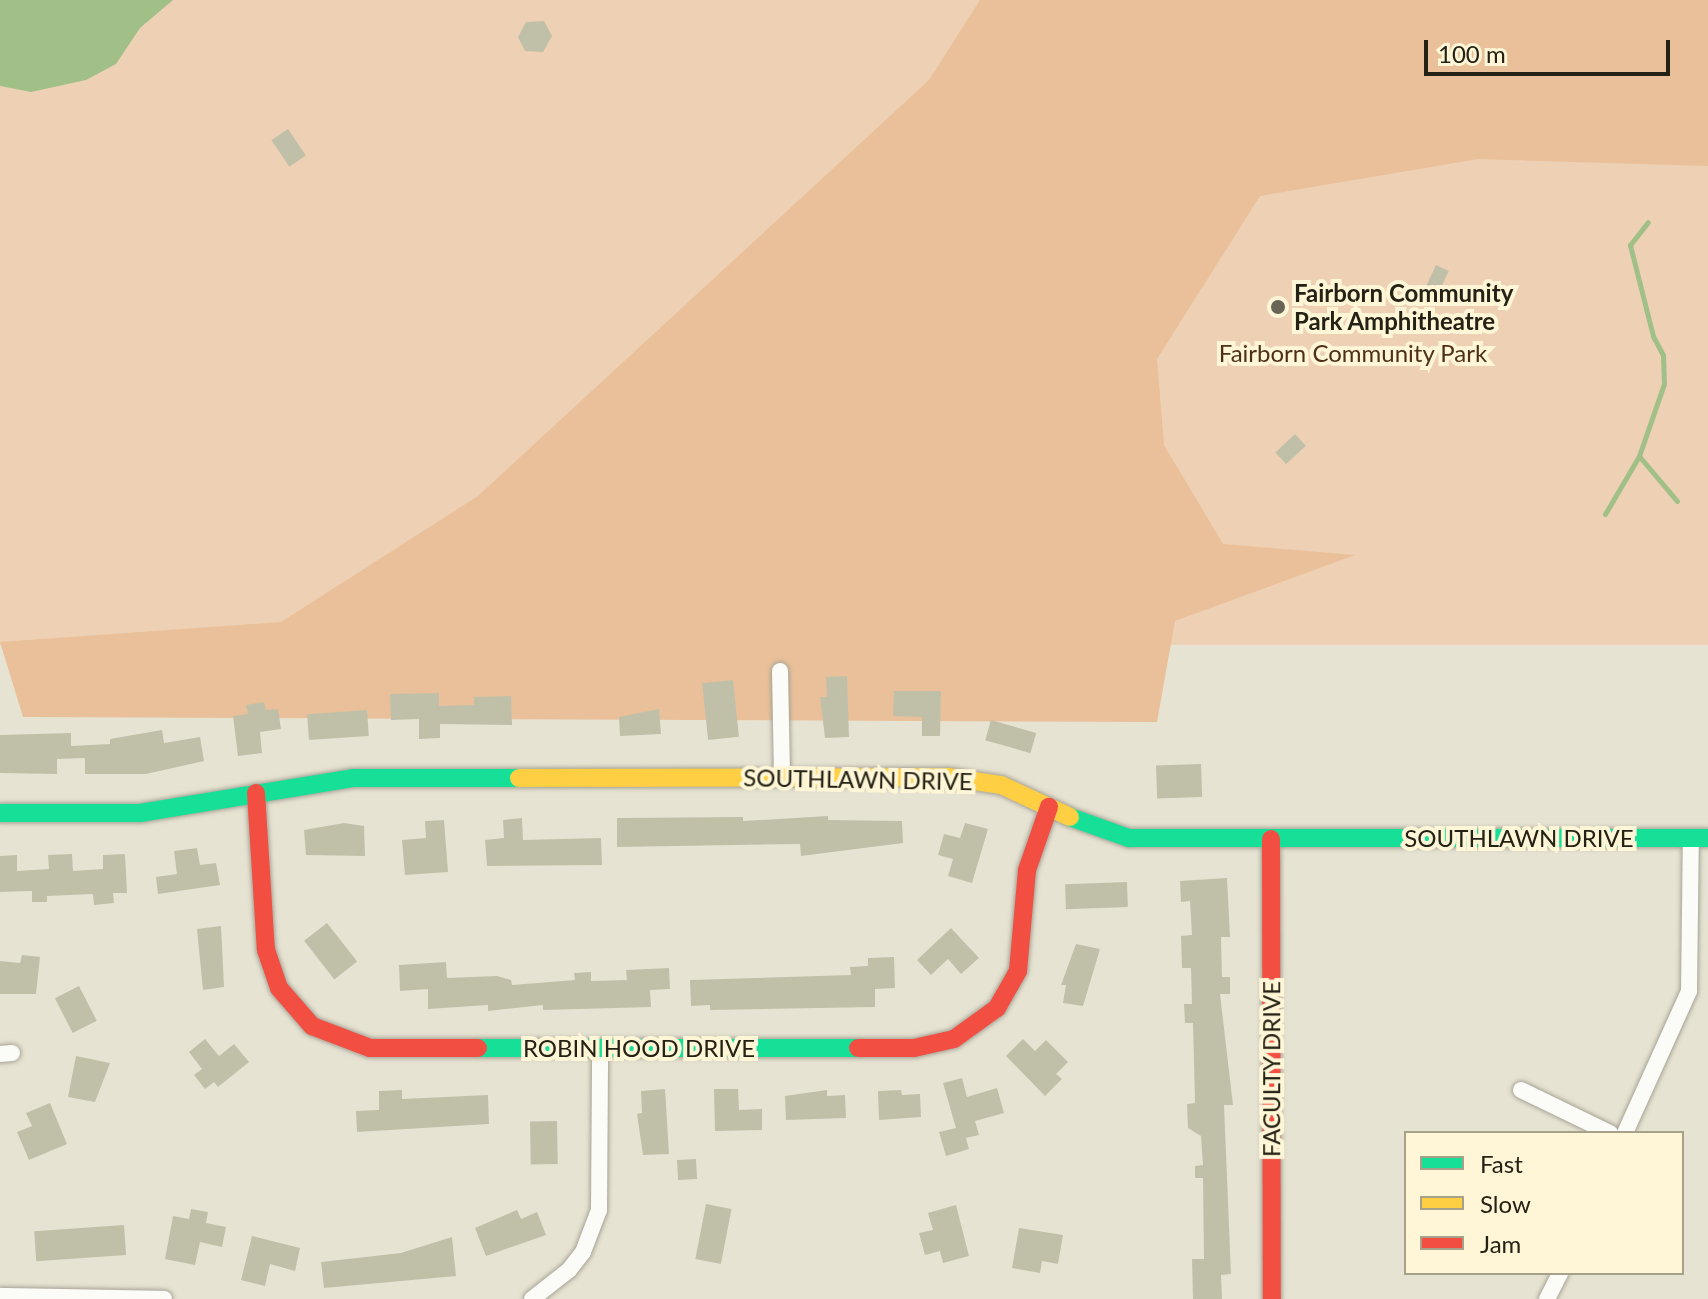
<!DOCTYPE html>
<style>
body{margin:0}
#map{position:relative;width:1708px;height:1299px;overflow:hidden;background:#e7e3d2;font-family:Lato,sans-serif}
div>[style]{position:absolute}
.green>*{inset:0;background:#eed0b4;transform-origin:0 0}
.forest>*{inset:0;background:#e9c099}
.water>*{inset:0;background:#a1c088}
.stream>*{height:5px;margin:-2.5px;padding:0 2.5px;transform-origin:2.5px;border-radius:2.5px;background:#a1c088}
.building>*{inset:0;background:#c0c0a8;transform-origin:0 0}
.roads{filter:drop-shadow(0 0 2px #a7a497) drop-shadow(0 0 2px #a7a497)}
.street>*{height:16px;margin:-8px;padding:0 8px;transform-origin:8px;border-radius:8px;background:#fbfbf8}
.fast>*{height:18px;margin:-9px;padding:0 9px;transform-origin:9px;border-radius:9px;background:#16e098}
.slow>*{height:18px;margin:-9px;padding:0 9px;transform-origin:9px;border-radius:9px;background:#ffcf43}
.jam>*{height:18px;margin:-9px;padding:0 9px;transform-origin:9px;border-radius:9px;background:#f24e42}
.dots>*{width:22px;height:22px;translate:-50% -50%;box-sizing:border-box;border:4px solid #fef6d6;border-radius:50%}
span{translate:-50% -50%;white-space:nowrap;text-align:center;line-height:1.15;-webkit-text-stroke:8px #fef6d6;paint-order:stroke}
.poi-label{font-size:24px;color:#242115;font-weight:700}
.left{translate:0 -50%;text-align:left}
.park-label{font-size:24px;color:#4e3018}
.street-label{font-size:24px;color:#242115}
.legend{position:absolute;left:1404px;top:1131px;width:280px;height:144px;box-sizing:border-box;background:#fef6d6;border:2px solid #a7a189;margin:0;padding:10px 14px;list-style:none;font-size:24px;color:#242115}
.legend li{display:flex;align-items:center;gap:16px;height:40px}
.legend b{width:40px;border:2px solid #a7a189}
.scale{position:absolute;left:1424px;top:40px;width:246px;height:36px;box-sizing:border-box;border:4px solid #242115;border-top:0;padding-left:10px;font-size:24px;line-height:28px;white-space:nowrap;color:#242115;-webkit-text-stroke:6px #fef6d6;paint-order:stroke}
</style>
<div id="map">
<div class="green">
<i style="left:0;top:0;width:1708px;height:645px"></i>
</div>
<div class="forest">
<i style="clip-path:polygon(980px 0,1708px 0,1708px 166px,1478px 159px,1260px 196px,1157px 359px,1164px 445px,1223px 544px,1355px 555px,1175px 621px,1157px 722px,23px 717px,0 642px,281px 622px,478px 496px,929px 80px)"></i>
</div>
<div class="water">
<i style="clip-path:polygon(0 0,173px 0,140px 28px,116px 64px,86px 80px,31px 92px,0 86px)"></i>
</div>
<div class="stream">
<i style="left:1639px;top:456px;width:59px;rotate:49.8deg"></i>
<i style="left:1605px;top:514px;width:67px;rotate:-59.6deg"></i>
<i style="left:1639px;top:456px;width:76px;rotate:-70.9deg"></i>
<i style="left:1664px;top:384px;width:29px;rotate:-92deg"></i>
<i style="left:1663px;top:355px;width:21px;rotate:-118deg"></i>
<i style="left:1653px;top:336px;width:94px;rotate:-104.2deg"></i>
<i style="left:1630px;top:245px;width:29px;rotate:-52deg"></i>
</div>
<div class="building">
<i style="clip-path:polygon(544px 21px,552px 36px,543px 52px,525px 51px,518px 37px,526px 22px)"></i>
<i style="left:288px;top:129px;width:32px;height:20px;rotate:56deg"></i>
<i style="left:1436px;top:265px;width:14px;height:35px;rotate:25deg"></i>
<i style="left:1295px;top:434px;width:16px;height:27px;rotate:47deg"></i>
<i style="clip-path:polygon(847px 676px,849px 737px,825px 738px,820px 697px,827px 697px,826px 677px)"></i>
<i style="left:733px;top:680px;width:57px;height:31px;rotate:84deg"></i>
<i style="clip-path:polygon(894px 691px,941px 691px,940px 736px,922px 736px,922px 717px,893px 716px)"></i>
<i style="clip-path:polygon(439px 693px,439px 706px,474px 705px,474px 697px,511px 696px,512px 725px,440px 724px,440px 738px,419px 739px,419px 719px,391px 720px,390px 694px)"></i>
<i style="clip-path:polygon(264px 702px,266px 710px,278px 709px,281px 729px,260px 732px,262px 753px,238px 756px,233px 716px,248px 714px,246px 705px)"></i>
<i style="clip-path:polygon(659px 709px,661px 734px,620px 736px,619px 717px)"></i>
<i style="left:367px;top:710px;width:26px;height:60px;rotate:86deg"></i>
<i style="left:991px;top:720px;width:47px;height:21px;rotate:16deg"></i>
<i style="clip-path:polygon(162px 730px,164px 743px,200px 737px,204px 761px,146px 774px,85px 774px,85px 758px,57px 759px,57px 774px,0 773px,0 735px,71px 733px,71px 746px,110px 744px,110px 739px)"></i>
<i style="left:1201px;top:764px;width:33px;height:45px;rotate:88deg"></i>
<i style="clip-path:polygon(828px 816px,828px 820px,902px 821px,903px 843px,801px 856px,800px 844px,617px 847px,617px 818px,743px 817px,743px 821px)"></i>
<i style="clip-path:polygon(522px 818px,523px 840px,601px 838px,602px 865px,487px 866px,485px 840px,504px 838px,503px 820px)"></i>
<i style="clip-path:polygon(444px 820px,448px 872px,405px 875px,402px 840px,426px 838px,425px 821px)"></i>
<i style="clip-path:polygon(344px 823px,364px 826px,365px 856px,306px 855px,304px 830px)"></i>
<i style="clip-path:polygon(965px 823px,988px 829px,972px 883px,948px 876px,953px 859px,938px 855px,944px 834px,960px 838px)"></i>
<i style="clip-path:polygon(197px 848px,200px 865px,216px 863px,220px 885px,158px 894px,156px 877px,177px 874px,174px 851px)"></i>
<i style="clip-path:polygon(72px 854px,73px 871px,103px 869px,103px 855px,125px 854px,127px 893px,113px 893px,114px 903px,94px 905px,93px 894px,47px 896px,47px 902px,32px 902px,32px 891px,0 892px,0 856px,17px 855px,17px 871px,49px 869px,48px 855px)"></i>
<i style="clip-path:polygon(1227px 878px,1230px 937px,1221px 937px,1222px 977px,1230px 977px,1230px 994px,1220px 994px,1233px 1105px,1224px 1105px,1231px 1274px,1221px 1275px,1222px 1299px,1193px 1299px,1192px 1259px,1204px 1259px,1203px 1178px,1195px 1178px,1195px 1166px,1203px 1165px,1201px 1136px,1188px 1128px,1187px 1104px,1195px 1103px,1193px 1023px,1185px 1023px,1184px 1004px,1192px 1004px,1191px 968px,1182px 968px,1181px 936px,1192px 935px,1190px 901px,1181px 902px,1180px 881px)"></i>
<i style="left:1127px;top:882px;width:25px;height:62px;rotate:88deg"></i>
<i style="left:327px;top:923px;width:49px;height:29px;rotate:52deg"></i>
<i style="clip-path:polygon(221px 926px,224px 987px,203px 990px,197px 929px)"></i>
<i style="clip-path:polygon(951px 928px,979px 958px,961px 974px,948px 959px,931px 975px,917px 960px)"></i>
<i style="clip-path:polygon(1076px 944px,1100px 949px,1083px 1006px,1063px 1003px,1066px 985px,1061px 985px)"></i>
<i style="clip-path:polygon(22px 955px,40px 957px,36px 994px,0 994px,0 961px,20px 963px)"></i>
<i style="clip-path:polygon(894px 957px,895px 988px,875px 989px,875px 1007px,710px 1010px,710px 1005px,691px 1006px,690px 980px,851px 975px,850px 967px,868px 966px,868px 958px)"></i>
<i style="clip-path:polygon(446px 962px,447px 978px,497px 976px,511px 980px,512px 985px,575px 980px,574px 973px,591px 972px,591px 981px,627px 980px,626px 970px,669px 968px,670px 989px,650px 990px,651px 1007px,543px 1010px,543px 1005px,488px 1011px,488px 1005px,428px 1009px,428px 989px,400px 991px,399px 965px)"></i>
<i style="left:79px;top:986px;width:39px;height:27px;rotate:63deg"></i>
<i style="clip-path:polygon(205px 1039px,219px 1056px,234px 1044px,249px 1062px,218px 1087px,214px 1082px,205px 1089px,194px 1075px,202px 1069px,189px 1052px)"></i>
<i style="clip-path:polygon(1023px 1039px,1035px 1051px,1046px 1040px,1068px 1062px,1056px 1074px,1062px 1079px,1045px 1096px,1006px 1056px)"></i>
<i style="clip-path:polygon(76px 1056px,110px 1063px,95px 1102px,68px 1097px)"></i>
<i style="clip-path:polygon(962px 1078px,967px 1097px,997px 1088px,1004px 1113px,975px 1121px,979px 1135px,966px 1138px,969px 1149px,946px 1156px,939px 1132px,956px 1128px,943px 1083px)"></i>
<i style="clip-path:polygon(665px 1089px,669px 1154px,643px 1155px,637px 1114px,642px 1113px,641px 1091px)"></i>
<i style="clip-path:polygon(714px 1089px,738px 1089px,739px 1110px,762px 1109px,762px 1130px,715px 1131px)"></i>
<i style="clip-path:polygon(402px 1090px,402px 1099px,488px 1095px,489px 1124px,357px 1132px,356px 1111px,379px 1110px,379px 1091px)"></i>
<i style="clip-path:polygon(827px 1090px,827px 1096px,845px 1095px,846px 1118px,786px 1120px,785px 1096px)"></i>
<i style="clip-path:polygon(901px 1090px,902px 1095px,920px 1094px,921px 1117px,879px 1120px,878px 1091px)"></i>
<i style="clip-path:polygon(50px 1103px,67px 1144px,29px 1160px,17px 1132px,32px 1126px,26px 1113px)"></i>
<i style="left:557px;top:1121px;width:43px;height:27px;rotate:89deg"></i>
<i style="left:696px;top:1159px;width:20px;height:19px;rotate:87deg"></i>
<i style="left:706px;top:1204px;width:26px;height:56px;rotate:11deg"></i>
<i style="clip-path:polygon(956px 1205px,969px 1256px,943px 1263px,940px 1251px,925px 1255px,919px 1233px,933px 1230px,928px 1213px)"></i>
<i style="clip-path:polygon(191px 1209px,208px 1212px,206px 1223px,226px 1227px,222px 1247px,200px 1242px,195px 1265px,165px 1259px,173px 1216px,189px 1219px)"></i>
<i style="clip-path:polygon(517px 1210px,521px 1219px,537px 1212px,546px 1235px,486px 1256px,475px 1228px)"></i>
<i style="left:124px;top:1225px;width:30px;height:90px;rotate:86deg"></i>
<i style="clip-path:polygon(1019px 1228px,1063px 1235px,1058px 1264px,1042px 1261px,1040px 1273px,1012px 1268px)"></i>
<i style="clip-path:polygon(252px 1236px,300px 1248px,295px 1271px,270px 1264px,265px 1286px,241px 1280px)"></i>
<i style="clip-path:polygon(452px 1237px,456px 1276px,324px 1288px,321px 1262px,401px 1253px)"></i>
</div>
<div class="roads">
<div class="street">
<i style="left:780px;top:671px;width:107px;rotate:88.9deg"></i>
<i style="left:0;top:1054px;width:12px;rotate:-5deg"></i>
<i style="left:1521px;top:1090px;width:99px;rotate:25.8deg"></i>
<i style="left:1625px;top:1133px;width:156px;rotate:-65.7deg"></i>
<i style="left:1689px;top:991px;width:153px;rotate:-89.3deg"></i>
<i style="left:0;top:1296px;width:164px;rotate:1deg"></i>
<i style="left:532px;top:1299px;width:47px;rotate:-38.1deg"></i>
<i style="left:569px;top:1270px;width:23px;rotate:-52deg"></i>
<i style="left:583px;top:1252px;width:45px;rotate:-69.1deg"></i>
<i style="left:599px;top:1210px;width:161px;rotate:-89.6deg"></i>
<i style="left:1547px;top:1299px;width:29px;rotate:-63deg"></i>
</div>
<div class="fast">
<i style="left:0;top:813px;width:140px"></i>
<i style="left:140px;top:813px;width:217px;rotate:-9.3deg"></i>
<i style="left:354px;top:778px;width:165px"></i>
<i style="left:1070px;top:817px;width:63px;rotate:19.6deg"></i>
<i style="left:1129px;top:838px;width:579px"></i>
<i style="left:478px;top:1048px;width:380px"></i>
</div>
<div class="slow">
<i style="left:519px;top:778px;width:429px;rotate:-0.1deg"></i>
<i style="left:948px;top:777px;width:54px;rotate:8.6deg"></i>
<i style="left:1001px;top:785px;width:76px;rotate:24.9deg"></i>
</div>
<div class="jam">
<i style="left:256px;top:793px;width:157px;rotate:86.4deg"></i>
<i style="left:266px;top:950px;width:40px;rotate:71.1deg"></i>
<i style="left:279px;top:988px;width:50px;rotate:49deg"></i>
<i style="left:312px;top:1026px;width:62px;rotate:20.8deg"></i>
<i style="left:370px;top:1048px;width:108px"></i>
<i style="left:1271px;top:839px;width:460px;rotate:89.9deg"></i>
<i style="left:858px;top:1048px;width:56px"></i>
<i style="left:914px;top:1048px;width:41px;rotate:-12.7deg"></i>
<i style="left:954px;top:1039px;width:53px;rotate:-35.8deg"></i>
<i style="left:997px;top:1008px;width:43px;rotate:-60.4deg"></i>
<i style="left:1018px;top:971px;width:101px;rotate:-84.9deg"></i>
<i style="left:1027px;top:870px;width:67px;rotate:-70.8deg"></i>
</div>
</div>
<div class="dots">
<i style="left:1278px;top:307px;background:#686557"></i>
</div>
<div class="poi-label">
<span class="left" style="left:1294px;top:307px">Fairborn Community<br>Park Amphitheatre</span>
</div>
<div class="park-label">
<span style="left:1353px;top:353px">Fairborn Community Park</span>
</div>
<div class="street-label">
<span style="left:858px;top:779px;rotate:1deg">SOUTHLAWN DRIVE</span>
<span style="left:1519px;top:838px">SOUTHLAWN DRIVE</span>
<span style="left:639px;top:1048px">ROBIN HOOD DRIVE</span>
<span style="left:1271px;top:1069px;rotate:-90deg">FACULTY DRIVE</span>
</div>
<ul class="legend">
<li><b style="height:10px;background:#16e098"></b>Fast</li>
<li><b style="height:10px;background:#ffcf43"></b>Slow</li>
<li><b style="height:10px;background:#f24e42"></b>Jam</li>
</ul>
<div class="scale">100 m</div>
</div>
